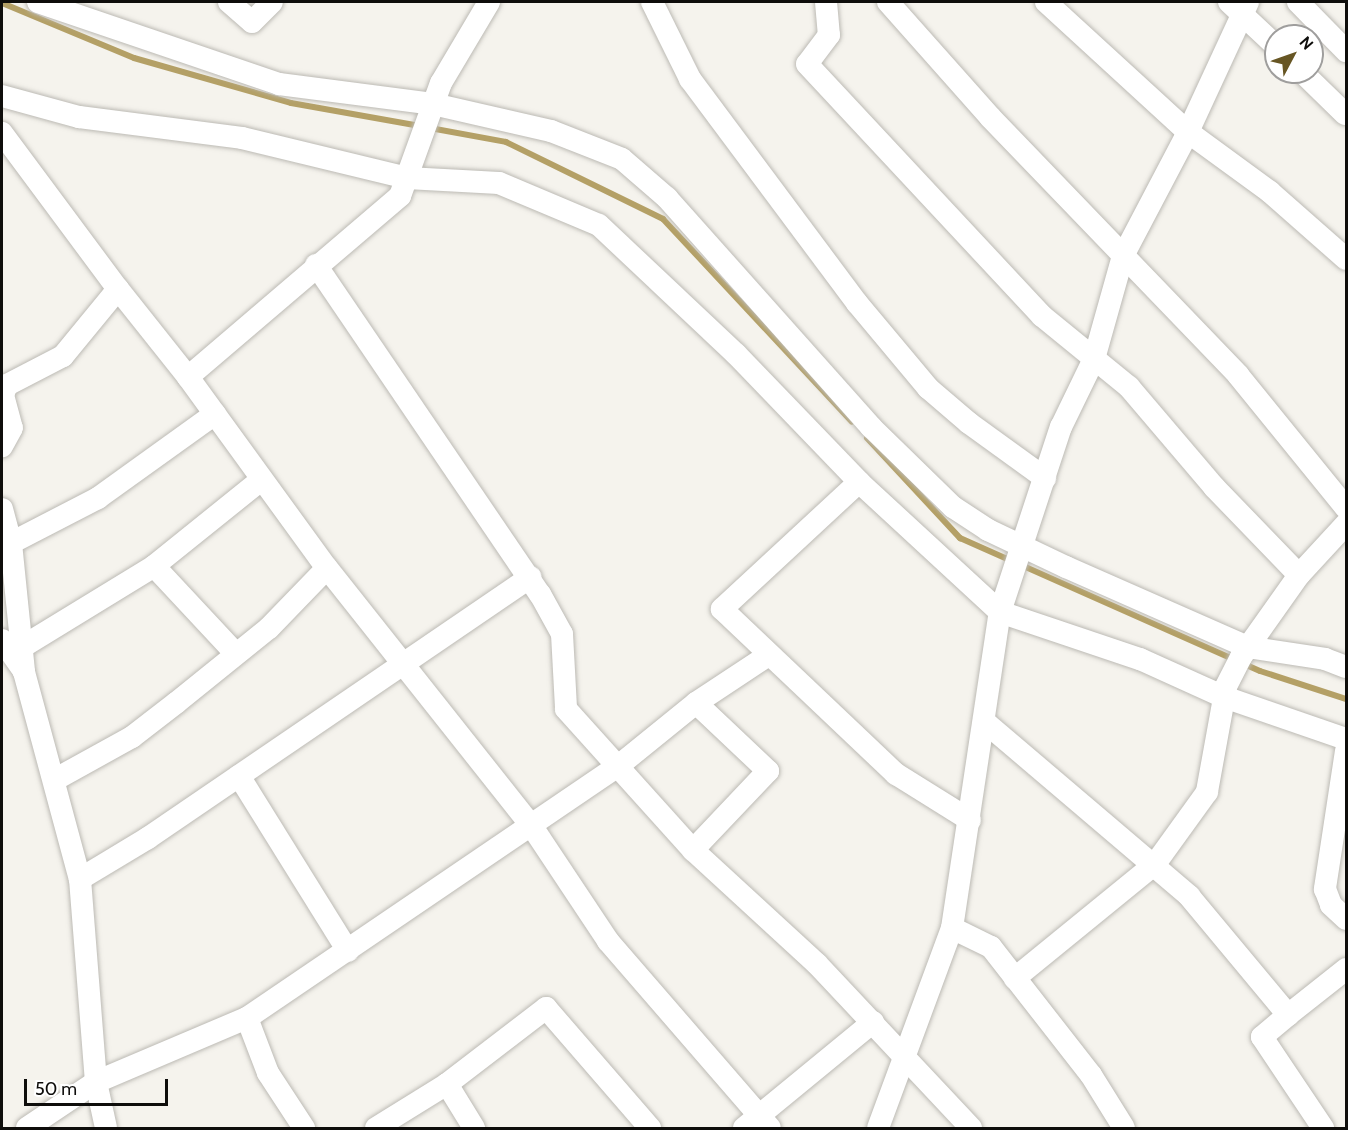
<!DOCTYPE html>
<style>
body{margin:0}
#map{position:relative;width:1348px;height:1130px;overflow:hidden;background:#f5f3ed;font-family:Cabin,sans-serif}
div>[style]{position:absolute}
.stream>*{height:6px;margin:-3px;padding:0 3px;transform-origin:3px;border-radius:3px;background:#b4a066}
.roads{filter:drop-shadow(0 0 2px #bcbab4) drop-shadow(0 0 2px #bcbab4)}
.minor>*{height:22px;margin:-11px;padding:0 11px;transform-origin:11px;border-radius:11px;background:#fff}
span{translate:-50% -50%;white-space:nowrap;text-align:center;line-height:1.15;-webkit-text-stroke:4.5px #fff;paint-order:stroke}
.frame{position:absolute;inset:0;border:3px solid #0e0d0b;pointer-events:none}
.north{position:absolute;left:1264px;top:24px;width:60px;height:60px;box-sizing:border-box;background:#fff;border:2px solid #9f9e9d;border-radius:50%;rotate:49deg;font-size:16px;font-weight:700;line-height:24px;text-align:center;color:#0e0d0b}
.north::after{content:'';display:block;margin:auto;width:21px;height:27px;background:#675624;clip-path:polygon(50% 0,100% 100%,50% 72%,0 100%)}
.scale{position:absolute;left:24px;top:1079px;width:144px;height:27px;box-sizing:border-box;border:3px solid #0e0d0b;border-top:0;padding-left:8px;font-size:18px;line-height:21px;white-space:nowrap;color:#0e0d0b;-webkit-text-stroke:4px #fff;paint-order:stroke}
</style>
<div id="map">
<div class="stream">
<i style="left:2px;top:3px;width:143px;rotate:22.6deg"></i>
<i style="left:134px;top:58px;width:163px;rotate:16deg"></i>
<i style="left:291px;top:103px;width:131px;rotate:10.1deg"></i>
<i style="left:430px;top:128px;width:77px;rotate:10.4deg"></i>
<i style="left:506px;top:142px;width:175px;rotate:26.1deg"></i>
<i style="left:663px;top:219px;width:277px;rotate:47deg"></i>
<i style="left:867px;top:438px;width:137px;rotate:47.1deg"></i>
<i style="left:960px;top:538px;width:328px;rotate:23.9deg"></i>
<i style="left:1260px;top:671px;width:90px;rotate:18deg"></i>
</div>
<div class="roads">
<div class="minor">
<i style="left:38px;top:2px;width:255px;rotate:18.8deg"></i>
<i style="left:279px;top:84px;width:155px;rotate:7.4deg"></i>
<i style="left:433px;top:104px;width:121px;rotate:12.9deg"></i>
<i style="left:551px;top:131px;width:76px;rotate:21.5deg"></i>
<i style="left:622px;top:159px;width:60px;rotate:40.9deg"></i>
<i style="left:667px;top:198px;width:307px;rotate:48.3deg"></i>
<i style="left:871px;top:427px;width:115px;rotate:44.3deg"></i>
<i style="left:953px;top:507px;width:42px;rotate:33.3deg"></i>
<i style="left:988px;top:530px;width:86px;rotate:25.4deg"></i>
<i style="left:1066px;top:567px;width:198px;rotate:23.8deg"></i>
<i style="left:1247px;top:647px;width:79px;rotate:8.7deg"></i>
<i style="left:1325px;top:659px;width:22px;rotate:21deg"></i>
<i style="left:229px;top:2px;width:30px;rotate:41deg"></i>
<i style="left:252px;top:22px;width:28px;rotate:-45deg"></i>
<i style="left:652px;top:2px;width:86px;rotate:63.7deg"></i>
<i style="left:690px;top:79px;width:279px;rotate:53.3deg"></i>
<i style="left:857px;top:303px;width:111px;rotate:50.1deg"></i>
<i style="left:928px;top:388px;width:54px;rotate:40.5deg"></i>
<i style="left:969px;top:423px;width:94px;rotate:35.9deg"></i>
<i style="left:826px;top:2px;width:33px;rotate:85deg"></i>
<i style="left:829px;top:35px;width:36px;rotate:127deg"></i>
<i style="left:807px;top:64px;width:345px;rotate:47deg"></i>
<i style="left:1042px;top:316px;width:112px;rotate:39.2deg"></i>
<i style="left:1129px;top:387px;width:131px;rotate:49.6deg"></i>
<i style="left:1214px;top:487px;width:122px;rotate:46deg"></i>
<i style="left:1299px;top:575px;width:100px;rotate:125.3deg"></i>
<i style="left:1241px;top:657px;width:34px;rotate:117deg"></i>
<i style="left:1226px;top:687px;width:107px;rotate:100.3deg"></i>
<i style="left:1207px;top:792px;width:89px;rotate:125.8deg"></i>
<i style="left:1155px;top:864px;width:181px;rotate:140.8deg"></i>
<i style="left:888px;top:2px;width:154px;rotate:48.4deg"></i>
<i style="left:990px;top:117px;width:358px;rotate:46.1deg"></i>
<i style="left:1238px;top:375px;width:171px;rotate:50.9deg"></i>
<i style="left:1046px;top:2px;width:193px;rotate:42.5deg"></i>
<i style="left:1188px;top:132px;width:102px;rotate:36.2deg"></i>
<i style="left:1270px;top:192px;width:101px;rotate:41.4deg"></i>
<i style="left:1229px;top:2px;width:64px;rotate:43.1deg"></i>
<i style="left:1298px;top:2px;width:69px;rotate:45.6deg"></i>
<i style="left:1302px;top:72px;width:60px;rotate:44.3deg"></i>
<i style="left:2px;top:96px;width:80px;rotate:15.3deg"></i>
<i style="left:79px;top:117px;width:164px;rotate:7.3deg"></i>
<i style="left:242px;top:138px;width:170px;rotate:13.6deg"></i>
<i style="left:407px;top:178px;width:92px;rotate:3.1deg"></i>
<i style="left:499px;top:183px;width:108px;rotate:22.8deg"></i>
<i style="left:599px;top:225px;width:188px;rotate:43.3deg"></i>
<i style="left:736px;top:354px;width:178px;rotate:46.1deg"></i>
<i style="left:859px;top:482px;width:192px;rotate:42.7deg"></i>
<i style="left:1000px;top:612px;width:148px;rotate:18.6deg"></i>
<i style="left:1140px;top:659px;width:92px;rotate:24.3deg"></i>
<i style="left:1224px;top:697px;width:129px;rotate:19deg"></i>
<i style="left:2px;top:133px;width:194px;rotate:53.4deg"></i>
<i style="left:118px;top:289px;width:87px;rotate:129.4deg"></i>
<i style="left:63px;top:356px;width:63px;rotate:152.6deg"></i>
<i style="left:7px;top:385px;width:11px;rotate:112deg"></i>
<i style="left:3px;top:395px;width:34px;rotate:75deg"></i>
<i style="left:12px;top:428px;width:21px;rotate:119deg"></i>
<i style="left:316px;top:265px;width:398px;rotate:55.8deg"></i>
<i style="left:540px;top:594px;width:46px;rotate:61.2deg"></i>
<i style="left:562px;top:634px;width:75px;rotate:86.9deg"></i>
<i style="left:566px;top:709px;width:190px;rotate:48deg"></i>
<i style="left:693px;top:850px;width:168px;rotate:42.6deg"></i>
<i style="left:817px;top:964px;width:225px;rotate:46.8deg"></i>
<i style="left:118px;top:289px;width:112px;rotate:51.5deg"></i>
<i style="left:188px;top:377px;width:236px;rotate:54deg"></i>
<i style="left:327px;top:568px;width:328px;rotate:51.6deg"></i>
<i style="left:531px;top:825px;width:139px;rotate:56.4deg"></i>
<i style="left:608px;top:941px;width:247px;rotate:49.1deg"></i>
<i style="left:188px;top:377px;width:279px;rotate:-40.5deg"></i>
<i style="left:400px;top:196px;width:120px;rotate:-70.1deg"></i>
<i style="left:441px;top:83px;width:94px;rotate:-59.3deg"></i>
<i style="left:859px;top:482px;width:187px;rotate:137.2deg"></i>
<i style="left:722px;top:609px;width:240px;rotate:43.5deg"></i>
<i style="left:896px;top:774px;width:87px;rotate:31.9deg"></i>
<i style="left:2px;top:509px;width:35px;rotate:75deg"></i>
<i style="left:11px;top:543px;width:130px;rotate:84.2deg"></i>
<i style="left:24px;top:672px;width:214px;rotate:74.9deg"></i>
<i style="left:80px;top:879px;width:204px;rotate:85.5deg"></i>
<i style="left:96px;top:1082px;width:47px;rotate:77.7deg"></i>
<i style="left:11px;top:543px;width:98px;rotate:-27.3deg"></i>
<i style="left:98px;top:498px;width:144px;rotate:-35.7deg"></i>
<i style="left:154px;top:566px;width:120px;rotate:47deg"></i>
<i style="left:1299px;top:575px;width:69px;rotate:-47.3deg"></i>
<i style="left:2px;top:640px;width:37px;rotate:55deg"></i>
<i style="left:22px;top:647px;width:155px;rotate:-31.5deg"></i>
<i style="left:154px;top:566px;width:137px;rotate:-38.8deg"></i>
<i style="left:986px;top:723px;width:267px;rotate:40.4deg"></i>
<i style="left:1189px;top:896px;width:155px;rotate:50.2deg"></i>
<i style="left:1288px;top:1015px;width:34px;rotate:140deg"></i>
<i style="left:1262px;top:1037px;width:110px;rotate:56.2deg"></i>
<i style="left:1346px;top:751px;width:140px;rotate:98.7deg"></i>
<i style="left:1325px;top:889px;width:17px;rotate:69deg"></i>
<i style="left:1331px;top:905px;width:21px;rotate:43deg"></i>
<i style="left:239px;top:776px;width:206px;rotate:58.1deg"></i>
<i style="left:56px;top:779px;width:87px;rotate:-28.9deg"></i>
<i style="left:132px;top:737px;width:56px;rotate:-37.7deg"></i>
<i style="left:176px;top:703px;width:119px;rotate:-38.9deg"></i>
<i style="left:269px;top:628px;width:83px;rotate:-46deg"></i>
<i style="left:693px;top:850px;width:109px;rotate:-46.5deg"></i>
<i style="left:768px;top:771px;width:99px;rotate:-136.6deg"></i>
<i style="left:80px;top:879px;width:79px;rotate:-31.1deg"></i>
<i style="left:148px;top:838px;width:463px;rotate:-34.3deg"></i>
<i style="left:952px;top:928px;width:43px;rotate:26deg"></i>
<i style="left:991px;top:947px;width:162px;rotate:52deg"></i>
<i style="left:1091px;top:1075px;width:62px;rotate:58.1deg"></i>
<i style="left:1288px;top:1015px;width:74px;rotate:-38.4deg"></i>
<i style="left:247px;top:1018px;width:59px;rotate:69.1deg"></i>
<i style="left:268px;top:1073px;width:66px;rotate:56.8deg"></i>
<i style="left:447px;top:1084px;width:52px;rotate:58.5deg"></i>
<i style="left:27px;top:1128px;width:83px;rotate:-33.7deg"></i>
<i style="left:96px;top:1082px;width:164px;rotate:-23deg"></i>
<i style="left:247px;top:1018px;width:447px;rotate:-34.2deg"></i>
<i style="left:617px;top:767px;width:102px;rotate:-39deg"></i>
<i style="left:696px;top:703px;width:85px;rotate:-33.5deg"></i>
<i style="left:376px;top:1128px;width:84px;rotate:-31.8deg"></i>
<i style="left:447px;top:1084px;width:125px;rotate:-37.5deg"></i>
<i style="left:546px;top:1008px;width:159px;rotate:49.1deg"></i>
<i style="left:744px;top:1128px;width:167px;rotate:-39.4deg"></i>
<i style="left:878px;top:1128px;width:213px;rotate:-69.7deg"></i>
<i style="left:952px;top:928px;width:320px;rotate:-81.4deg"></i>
<i style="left:1000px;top:612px;width:195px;rotate:-71.8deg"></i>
<i style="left:1061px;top:427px;width:76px;rotate:-64.1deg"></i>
<i style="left:1094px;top:359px;width:107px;rotate:-74.3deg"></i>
<i style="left:1123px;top:256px;width:140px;rotate:-62.3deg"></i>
<i style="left:1188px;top:132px;width:143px;rotate:-65.2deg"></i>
</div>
</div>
<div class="frame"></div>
<div class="north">N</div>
<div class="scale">50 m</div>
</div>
